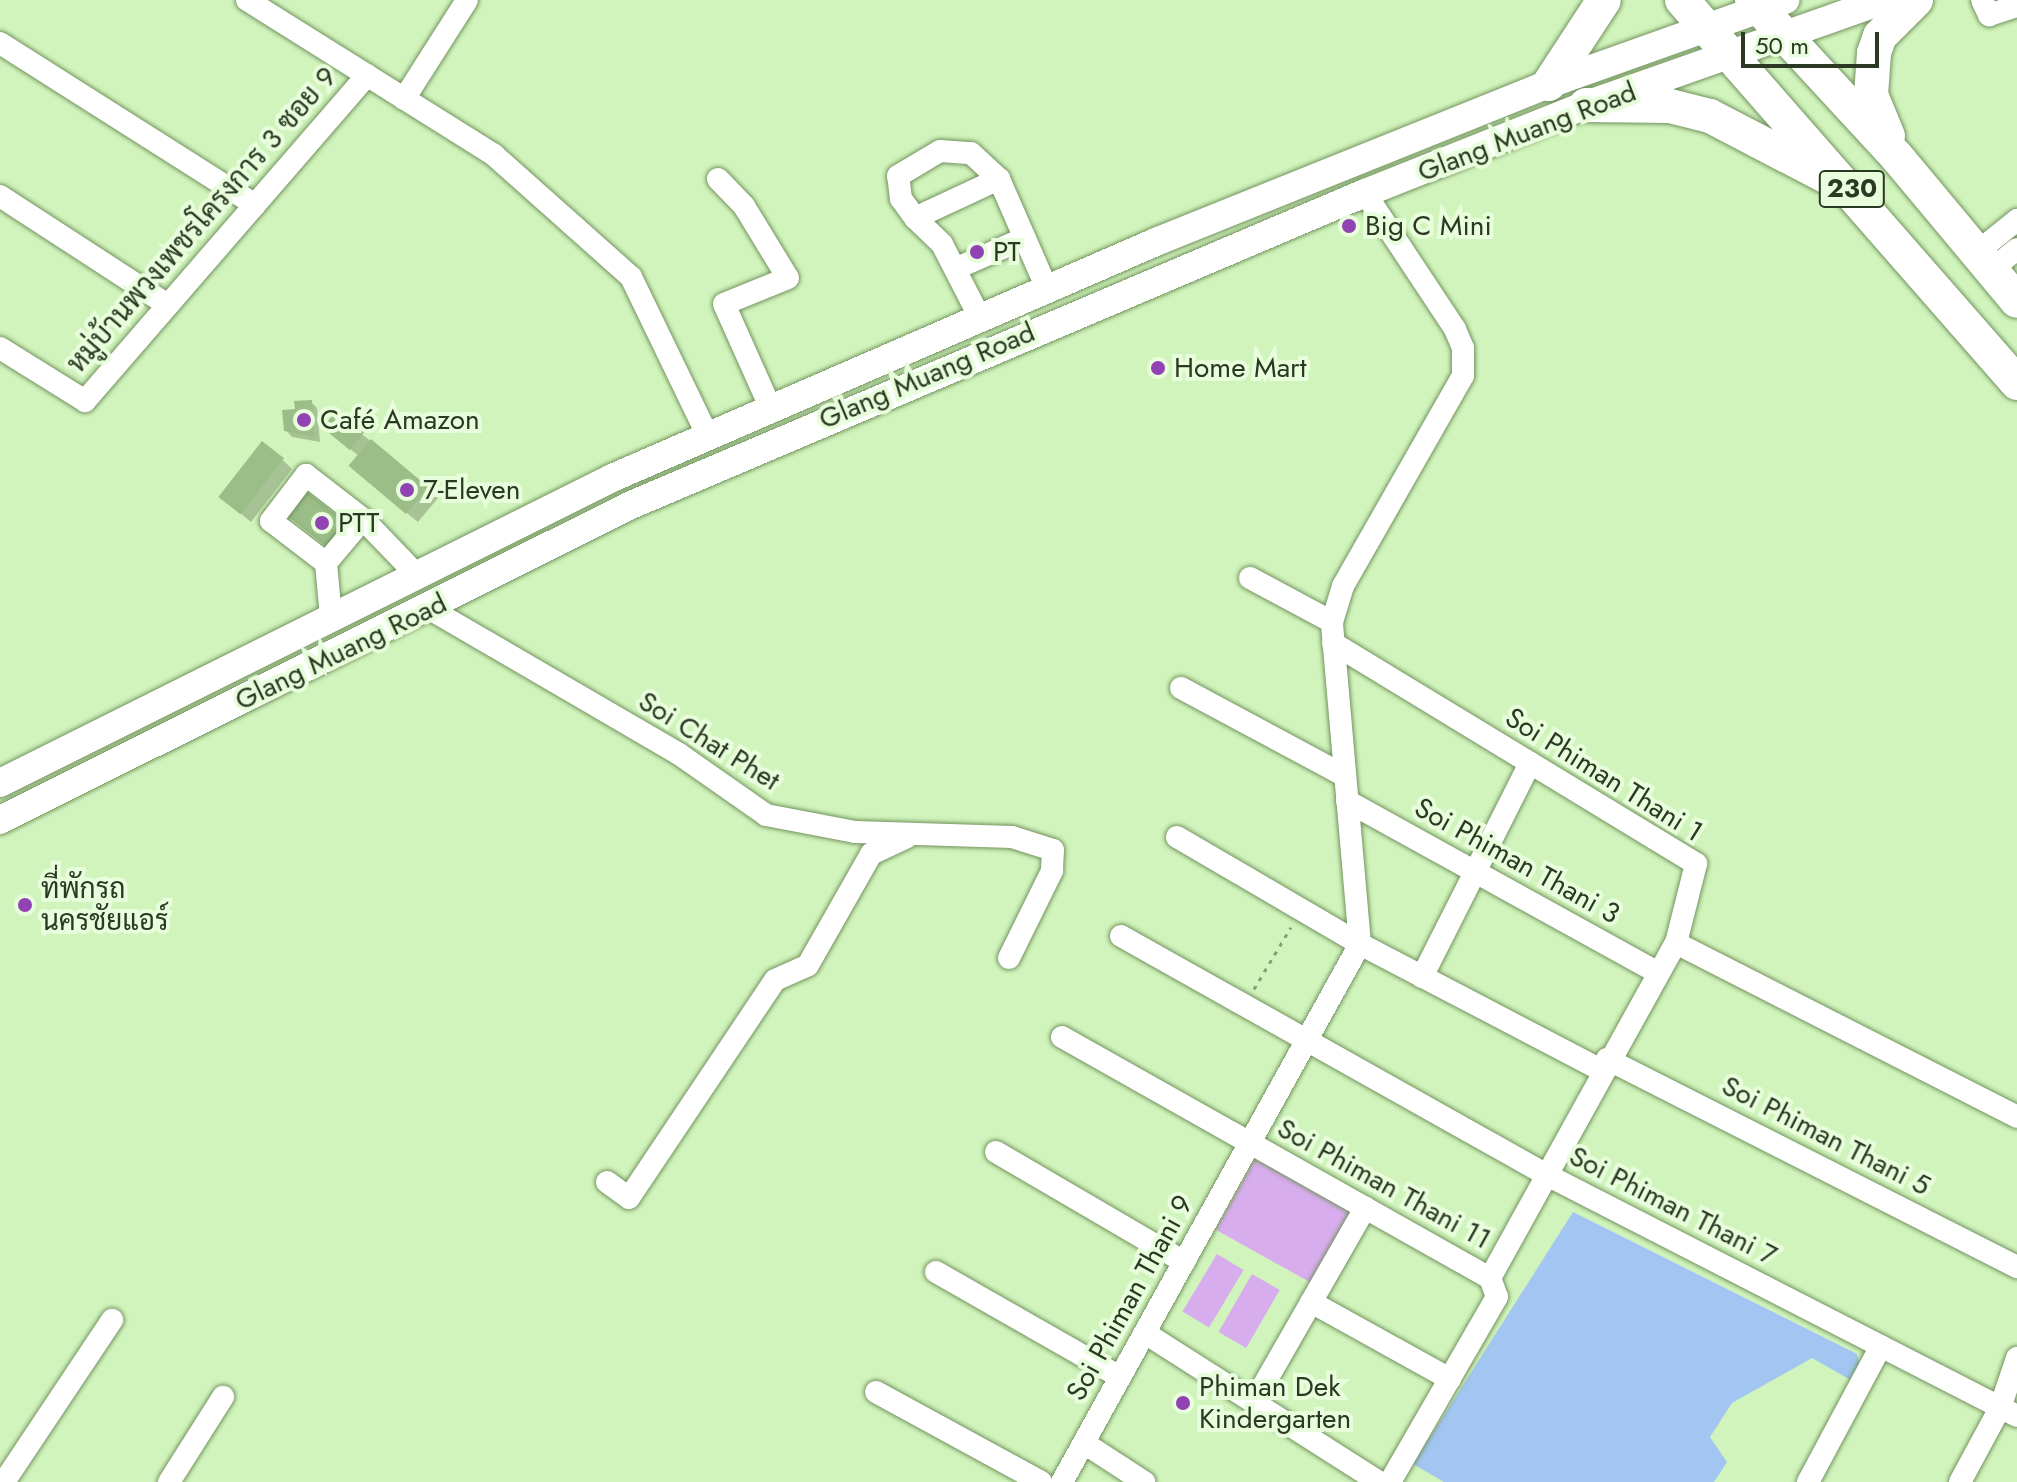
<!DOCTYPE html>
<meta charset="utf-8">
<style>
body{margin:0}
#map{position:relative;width:2017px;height:1482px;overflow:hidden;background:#d1f4bc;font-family:Jost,Sarabun,sans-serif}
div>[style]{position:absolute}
.green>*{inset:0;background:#d8aded;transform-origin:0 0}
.water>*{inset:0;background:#a3c5f1}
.shadow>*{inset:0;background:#0003}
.building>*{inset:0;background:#9bbd87;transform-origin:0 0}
.path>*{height:3px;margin-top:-1.5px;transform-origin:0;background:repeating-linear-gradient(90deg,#849e75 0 4px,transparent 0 10px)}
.roads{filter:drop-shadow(0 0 2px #73935f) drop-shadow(0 0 2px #73935f)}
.minor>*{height:22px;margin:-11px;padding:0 11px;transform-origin:11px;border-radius:11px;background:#fff}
.major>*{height:28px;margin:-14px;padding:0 14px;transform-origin:14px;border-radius:14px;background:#fff}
.highway>*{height:34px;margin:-17px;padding:0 17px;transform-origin:17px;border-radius:17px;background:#fff}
.dots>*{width:22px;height:22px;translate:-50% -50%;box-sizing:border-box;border:4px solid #e7fddb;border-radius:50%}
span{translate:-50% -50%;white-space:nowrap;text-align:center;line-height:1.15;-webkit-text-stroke:8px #e7fddb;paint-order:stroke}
.shield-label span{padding:2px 6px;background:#e7fddb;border:2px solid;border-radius:6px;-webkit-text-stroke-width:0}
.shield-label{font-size:26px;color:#2b3923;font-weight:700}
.street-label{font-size:28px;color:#2b3923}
.poi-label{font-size:28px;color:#2b3923}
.left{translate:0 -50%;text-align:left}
.scale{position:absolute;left:1741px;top:32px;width:138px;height:36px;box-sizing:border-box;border:4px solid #2b3923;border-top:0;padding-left:10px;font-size:24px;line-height:28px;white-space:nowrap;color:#2b3923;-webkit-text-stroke:6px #e7fddb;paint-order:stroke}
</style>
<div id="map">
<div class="green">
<i style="left:1255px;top:1159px;width:111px;height:81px;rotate:29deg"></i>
<i style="left:1217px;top:1254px;width:31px;height:67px;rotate:31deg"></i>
<i style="left:1252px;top:1274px;width:32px;height:67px;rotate:30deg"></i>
</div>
<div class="water">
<i style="clip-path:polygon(1573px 1212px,1857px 1354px,1860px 1367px,1854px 1382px,1812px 1358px,1732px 1403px,1710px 1437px,1727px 1462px,1714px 1482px,1444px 1482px,1413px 1464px)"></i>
</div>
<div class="shadow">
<i style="clip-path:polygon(311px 402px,317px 408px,320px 442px,292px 437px,286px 430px,297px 411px)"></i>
<i style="clip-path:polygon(337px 413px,438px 498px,418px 522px,361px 476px,359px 456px,331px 434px)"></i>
<i style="clip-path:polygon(283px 460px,292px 469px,251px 522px,221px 497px)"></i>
</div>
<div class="building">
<i style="clip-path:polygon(312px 400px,314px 437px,284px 431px,282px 410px,295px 409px,294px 401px)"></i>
<i style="left:337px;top:410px;width:35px;height:23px;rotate:39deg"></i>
<i style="left:371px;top:439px;width:75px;height:35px;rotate:40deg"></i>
<i style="left:262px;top:441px;width:28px;height:71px;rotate:38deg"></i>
<i style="left:307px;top:492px;width:55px;height:31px;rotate:38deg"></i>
</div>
<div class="path">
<i style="left:1254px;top:989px;width:72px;rotate:-59.2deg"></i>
</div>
<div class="roads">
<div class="minor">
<i style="left:247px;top:0;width:292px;rotate:32.1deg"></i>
<i style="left:494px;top:155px;width:183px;rotate:41.7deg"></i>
<i style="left:631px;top:277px;width:177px;rotate:64.2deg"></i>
<i style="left:1982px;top:0;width:17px;rotate:65deg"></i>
<i style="left:1989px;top:15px;width:29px;rotate:-18deg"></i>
<i style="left:0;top:43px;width:302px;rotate:32.4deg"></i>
<i style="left:404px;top:99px;width:117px;rotate:-57.5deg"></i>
<i style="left:718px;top:179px;width:37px;rotate:46deg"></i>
<i style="left:744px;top:206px;width:84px;rotate:58.6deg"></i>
<i style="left:788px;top:278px;width:69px;rotate:157.9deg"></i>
<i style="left:724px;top:304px;width:115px;rotate:65.9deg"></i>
<i style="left:0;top:196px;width:200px;rotate:33deg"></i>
<i style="left:915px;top:218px;width:24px;rotate:-126deg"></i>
<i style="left:901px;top:199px;width:23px;rotate:-97deg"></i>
<i style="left:898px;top:176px;width:49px;rotate:-30.8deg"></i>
<i style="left:940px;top:151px;width:31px;rotate:4deg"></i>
<i style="left:971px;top:153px;width:38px;rotate:43deg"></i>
<i style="left:999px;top:179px;width:120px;rotate:66.4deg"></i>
<i style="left:1976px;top:253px;width:53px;rotate:-38.8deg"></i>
<i style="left:957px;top:268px;width:74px;rotate:-23.8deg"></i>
<i style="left:1991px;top:270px;width:33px;rotate:-39deg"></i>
<i style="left:980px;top:318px;width:83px;rotate:-117.2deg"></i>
<i style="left:942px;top:244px;width:37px;rotate:-136deg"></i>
<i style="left:915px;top:218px;width:93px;rotate:-24.9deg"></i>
<i style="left:0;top:348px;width:100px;rotate:31.9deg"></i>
<i style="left:85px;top:401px;width:431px;rotate:-49.1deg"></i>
<i style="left:326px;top:563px;width:69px;rotate:-142.6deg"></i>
<i style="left:271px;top:521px;width:58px;rotate:-52.7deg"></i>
<i style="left:306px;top:475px;width:72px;rotate:37.7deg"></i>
<i style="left:363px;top:519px;width:75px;rotate:46.1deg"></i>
<i style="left:1250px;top:578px;width:93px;rotate:28.2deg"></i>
<i style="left:430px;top:609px;width:288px;rotate:30.2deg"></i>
<i style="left:679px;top:754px;width:106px;rotate:35deg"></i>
<i style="left:766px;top:815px;width:91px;rotate:10.8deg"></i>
<i style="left:855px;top:832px;width:157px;rotate:1.8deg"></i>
<i style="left:1012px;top:837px;width:43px;rotate:17.6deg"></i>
<i style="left:1053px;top:850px;width:21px;rotate:93deg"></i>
<i style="left:1052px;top:871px;width:97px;rotate:116.3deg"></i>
<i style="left:331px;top:617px;width:54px;rotate:-95.3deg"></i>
<i style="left:326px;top:563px;width:57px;rotate:-49.9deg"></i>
<i style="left:1333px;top:643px;width:425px;rotate:31.3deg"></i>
<i style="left:1696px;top:864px;width:81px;rotate:104.2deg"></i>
<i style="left:1676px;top:943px;width:383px;rotate:27deg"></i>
<i style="left:1181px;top:688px;width:186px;rotate:28.2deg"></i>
<i style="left:1347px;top:801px;width:355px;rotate:28.9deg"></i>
<i style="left:1177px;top:837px;width:212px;rotate:30.3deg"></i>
<i style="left:1360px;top:944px;width:272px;rotate:27.6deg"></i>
<i style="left:1121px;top:936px;width:486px;rotate:29.3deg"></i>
<i style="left:1545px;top:1174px;width:530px;rotate:27.14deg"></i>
<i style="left:1422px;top:977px;width:240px;rotate:-63.2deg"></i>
<i style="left:1062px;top:1037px;width:491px;rotate:29.4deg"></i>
<i style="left:1607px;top:1059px;width:460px;rotate:26.9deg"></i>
<i style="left:996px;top:1152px;width:218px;rotate:30.3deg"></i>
<i style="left:607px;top:1182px;width:27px;rotate:36deg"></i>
<i style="left:629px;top:1198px;width:262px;rotate:-56.2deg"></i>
<i style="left:775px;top:980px;width:36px;rotate:-24deg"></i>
<i style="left:808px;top:965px;width:128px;rotate:-60.4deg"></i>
<i style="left:871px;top:854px;width:40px;rotate:-25deg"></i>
<i style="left:936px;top:1272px;width:212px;rotate:29.7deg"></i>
<i style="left:1311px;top:1302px;width:159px;rotate:29deg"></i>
<i style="left:1145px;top:1333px;width:277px;rotate:32.5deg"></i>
<i style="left:876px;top:1392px;width:188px;rotate:28.6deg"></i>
<i style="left:1254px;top:1402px;width:224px;rotate:-60.2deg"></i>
<i style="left:1084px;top:1443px;width:72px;rotate:33deg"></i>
<i style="left:4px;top:1482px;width:195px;rotate:-56.3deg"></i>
<i style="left:169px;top:1482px;width:101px;rotate:-57.6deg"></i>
<i style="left:1062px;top:1482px;width:615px;rotate:-61.02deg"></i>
<i style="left:1360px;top:944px;width:323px;rotate:-95deg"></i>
<i style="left:1332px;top:622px;width:38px;rotate:-73deg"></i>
<i style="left:1343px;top:586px;width:242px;rotate:-60.3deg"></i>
<i style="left:1463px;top:376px;width:28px;rotate:-90deg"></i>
<i style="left:1463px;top:348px;width:21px;rotate:-113deg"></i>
<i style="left:1455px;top:329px;width:163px;rotate:-123.5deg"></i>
<i style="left:1390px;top:1482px;width:214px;rotate:-60deg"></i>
<i style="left:1497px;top:1297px;width:20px;rotate:-110deg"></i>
<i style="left:1490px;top:1278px;width:383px;rotate:-61deg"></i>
<i style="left:1808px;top:1482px;width:154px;rotate:-61.8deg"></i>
<i style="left:1960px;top:1482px;width:84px;rotate:-61.6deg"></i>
<i style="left:2000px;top:1408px;width:53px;rotate:-71.2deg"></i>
</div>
<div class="major">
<i style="left:0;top:783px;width:684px;rotate:-26.49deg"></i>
<i style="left:612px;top:478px;width:595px;rotate:-23.46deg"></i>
<i style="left:1158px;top:241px;width:421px;rotate:-21.9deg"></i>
<i style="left:1549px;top:84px;width:251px;rotate:-19.6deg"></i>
<i style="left:0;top:820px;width:705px;rotate:-26.53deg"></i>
<i style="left:631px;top:505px;width:798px;rotate:-23.03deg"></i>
<i style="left:1365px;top:193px;width:238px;rotate:-21.7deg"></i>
<i style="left:1586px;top:105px;width:316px;rotate:-19.4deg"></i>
</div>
<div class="highway">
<i style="left:1682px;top:0;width:509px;rotate:48.82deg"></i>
<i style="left:1752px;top:0;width:214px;rotate:47.3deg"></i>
<i style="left:1897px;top:157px;width:187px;rotate:50.2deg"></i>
<i style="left:1549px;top:84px;width:100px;rotate:-56.8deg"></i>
<i style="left:1586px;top:105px;width:84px;rotate:0.7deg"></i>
<i style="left:1670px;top:106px;width:41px;rotate:14deg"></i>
<i style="left:1710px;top:116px;width:139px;rotate:27.5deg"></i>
<i style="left:1888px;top:136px;width:44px;rotate:-112.5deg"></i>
<i style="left:1871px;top:95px;width:42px;rotate:-85.9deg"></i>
<i style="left:1874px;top:53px;width:18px;rotate:-71deg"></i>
<i style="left:1880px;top:36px;width:51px;rotate:-45deg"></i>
</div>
</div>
<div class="dots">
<i style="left:1349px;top:226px;background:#9142b3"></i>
<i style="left:977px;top:252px;background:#9142b3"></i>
<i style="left:1158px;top:368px;background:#9142b3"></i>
<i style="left:304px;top:420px;background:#9142b3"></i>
<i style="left:407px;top:490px;background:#9142b3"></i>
<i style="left:322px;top:523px;background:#9142b3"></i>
<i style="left:25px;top:905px;background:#9142b3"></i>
<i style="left:1183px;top:1403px;background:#9142b3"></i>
</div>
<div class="shield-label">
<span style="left:1852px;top:189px">230</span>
</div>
<div class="street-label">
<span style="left:1527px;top:132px;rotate:-21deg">Glang Muang Road</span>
<span style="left:202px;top:220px;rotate:-49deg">หมู่บ้านพวงเพชรโครงการ 3 ซอย 9</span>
<span style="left:927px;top:376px;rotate:-23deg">Glang Muang Road</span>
<span style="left:341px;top:652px;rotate:-26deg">Glang Muang Road</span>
<span style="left:709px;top:741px;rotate:32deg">Soi Chat Phet</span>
<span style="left:1604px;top:775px;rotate:32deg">Soi Phiman Thani 1</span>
<span style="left:1517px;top:861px;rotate:29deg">Soi Phiman Thani 3</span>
<span style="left:1826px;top:1136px;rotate:27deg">Soi Phiman Thani 5</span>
<span style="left:1384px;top:1184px;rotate:29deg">Soi Phiman Thani 11</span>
<span style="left:1673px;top:1206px;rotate:27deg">Soi Phiman Thani 7</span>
<span style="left:1130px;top:1298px;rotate:-61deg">Soi Phiman Thani 9</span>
</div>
<div class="poi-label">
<span class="left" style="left:1365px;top:226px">Big C Mini</span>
<span class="left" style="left:993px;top:252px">PT</span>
<span class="left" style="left:1174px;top:368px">Home Mart</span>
<span class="left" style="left:320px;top:420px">Café Amazon</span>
<span class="left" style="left:423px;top:490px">7-Eleven</span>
<span class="left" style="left:338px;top:523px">PTT</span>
<span class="left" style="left:41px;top:905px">ที่พักรถ<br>นครชัยแอร์</span>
<span class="left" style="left:1199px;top:1403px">Phiman Dek<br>Kindergarten</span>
</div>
<div class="scale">50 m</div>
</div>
